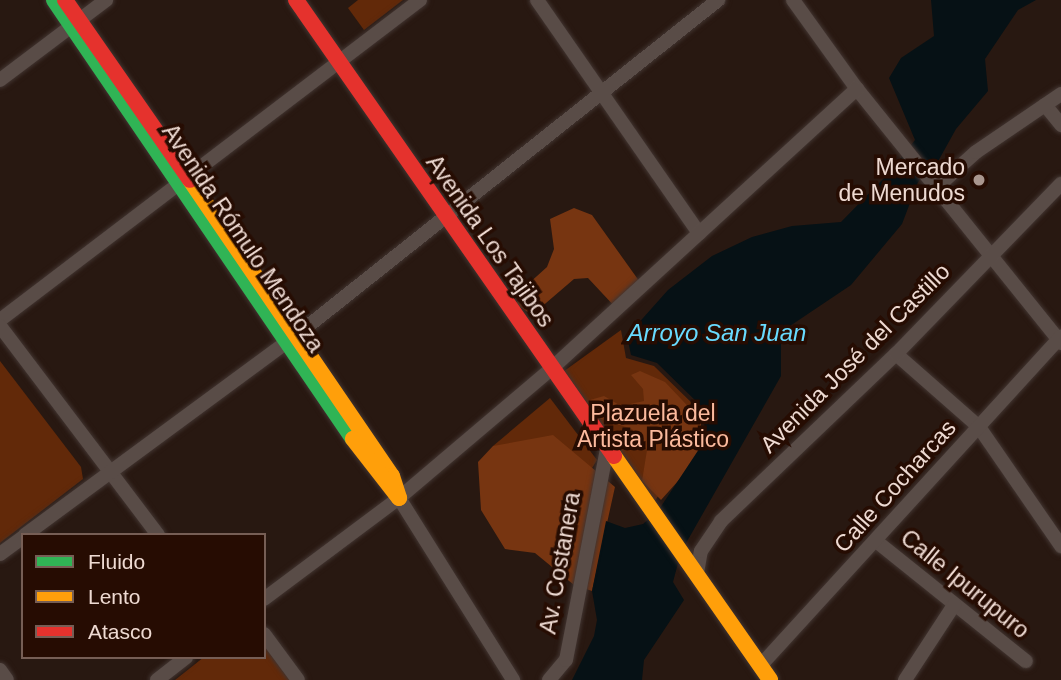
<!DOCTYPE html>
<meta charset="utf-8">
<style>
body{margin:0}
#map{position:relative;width:1061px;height:680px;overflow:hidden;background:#281811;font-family:Arial,sans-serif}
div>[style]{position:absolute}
.green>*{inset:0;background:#622909}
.forest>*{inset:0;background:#773511}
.water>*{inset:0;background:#061115}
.roads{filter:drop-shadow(0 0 2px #413430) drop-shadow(0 0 2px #413430)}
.street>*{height:14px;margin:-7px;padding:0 7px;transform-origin:7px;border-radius:7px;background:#594c47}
.fast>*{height:16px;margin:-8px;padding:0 8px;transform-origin:8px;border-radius:8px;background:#30b455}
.slow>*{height:16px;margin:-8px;padding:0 8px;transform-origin:8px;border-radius:8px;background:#ff9f0a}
.jam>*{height:16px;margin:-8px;padding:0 8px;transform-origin:8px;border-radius:8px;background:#e5322d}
.dots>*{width:19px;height:19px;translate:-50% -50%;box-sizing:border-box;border:4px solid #260c02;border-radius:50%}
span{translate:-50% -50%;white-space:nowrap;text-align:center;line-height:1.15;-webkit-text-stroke:7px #260c02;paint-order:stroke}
.poi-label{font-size:23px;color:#eedad2}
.right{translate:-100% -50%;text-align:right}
.street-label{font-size:23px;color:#eedad2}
.park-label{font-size:23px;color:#fcba9d}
.water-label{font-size:24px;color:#68dafe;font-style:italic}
.legend{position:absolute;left:21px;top:533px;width:245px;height:126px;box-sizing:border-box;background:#260c02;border:2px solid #765e55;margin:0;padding:9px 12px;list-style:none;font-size:21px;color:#eedad2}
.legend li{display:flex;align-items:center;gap:14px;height:35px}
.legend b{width:35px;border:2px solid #765e55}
</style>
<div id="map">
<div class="green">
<i style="clip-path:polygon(358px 0,403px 0,364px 30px,348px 8px)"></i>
<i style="clip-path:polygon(621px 330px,626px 358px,654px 366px,696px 407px,700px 436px,654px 502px,560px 374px)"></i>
<i style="clip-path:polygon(0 361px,81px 467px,83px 479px,0 543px)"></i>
<i style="clip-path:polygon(550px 398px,597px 460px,583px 483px,493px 446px)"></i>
<i style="clip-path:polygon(264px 642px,291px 680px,175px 680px,204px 657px,264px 657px)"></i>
</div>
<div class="forest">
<i style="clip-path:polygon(574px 208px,592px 215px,642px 285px,616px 308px,588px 278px,574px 279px,532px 315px,516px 304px,527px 285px,547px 267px,554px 249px,550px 219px)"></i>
<i style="clip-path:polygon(640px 371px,665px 382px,700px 419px,705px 451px,661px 500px,642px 481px,647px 450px,632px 429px,601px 419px,590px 400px,604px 396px,621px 406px,644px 401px,643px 389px,631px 375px)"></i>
<i style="clip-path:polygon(553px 435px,615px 487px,592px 591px,574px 585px,535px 553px,505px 549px,481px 510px,478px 462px,493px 446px)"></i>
</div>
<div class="water">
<i style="clip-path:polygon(931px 0,1036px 0,1018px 10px,985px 59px,988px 91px,956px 129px,936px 165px,918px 182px,902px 224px,851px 285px,781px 332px,781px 376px,681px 552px,673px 582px,684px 600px,644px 660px,642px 680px,572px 680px,594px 636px,597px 620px,592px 591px,606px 521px,625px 528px,643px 524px,658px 511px,707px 437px,700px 405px,657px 363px,631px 355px,627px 336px,668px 290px,712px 256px,752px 237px,792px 226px,841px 222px,889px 173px,915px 140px,889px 78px,901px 58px,934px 36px)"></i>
</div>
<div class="roads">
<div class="street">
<i style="left:537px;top:0;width:284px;rotate:55.2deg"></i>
<i style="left:793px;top:0;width:110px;rotate:54.3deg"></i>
<i style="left:857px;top:89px;width:326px;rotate:51.2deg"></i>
<i style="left:0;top:80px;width:133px;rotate:-37deg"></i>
<i style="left:1045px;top:105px;width:26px;rotate:51deg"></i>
<i style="left:937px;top:187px;width:52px;rotate:-41.9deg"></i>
<i style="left:976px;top:152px;width:103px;rotate:-34.3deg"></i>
<i style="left:0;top:320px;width:528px;rotate:-37.3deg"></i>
<i style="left:0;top:326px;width:262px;rotate:52.9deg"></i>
<i style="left:896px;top:354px;width:111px;rotate:41.3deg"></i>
<i style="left:979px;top:427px;width:145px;rotate:55.4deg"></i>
<i style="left:399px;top:498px;width:215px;rotate:57.9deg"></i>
<i style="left:25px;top:535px;width:339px;rotate:-36.4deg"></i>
<i style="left:298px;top:334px;width:537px;rotate:-38.49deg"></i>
<i style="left:876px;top:541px;width:192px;rotate:38.7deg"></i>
<i style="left:0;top:554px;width:29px;rotate:-36deg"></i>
<i style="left:697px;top:573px;width:22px;rotate:-80deg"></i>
<i style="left:701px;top:551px;width:36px;rotate:-56deg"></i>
<i style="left:721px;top:521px;width:242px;rotate:-43.7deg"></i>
<i style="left:896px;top:354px;width:237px;rotate:-45.9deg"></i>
<i style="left:264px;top:599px;width:169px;rotate:-36.8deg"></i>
<i style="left:399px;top:498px;width:199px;rotate:-40.3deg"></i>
<i style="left:551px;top:369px;width:415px;rotate:-42.5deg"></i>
<i style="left:264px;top:634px;width:57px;rotate:53.5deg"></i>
<i style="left:761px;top:665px;width:445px;rotate:-47.6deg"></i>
<i style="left:0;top:670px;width:12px;rotate:55deg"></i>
<i style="left:157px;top:680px;width:37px;rotate:-38deg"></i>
<i style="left:549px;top:680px;width:26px;rotate:-50deg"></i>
<i style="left:566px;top:660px;width:215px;rotate:-79deg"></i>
<i style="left:905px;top:680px;width:90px;rotate:-56.8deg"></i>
</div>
<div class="fast">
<i style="left:54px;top:0;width:531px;rotate:55.74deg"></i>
</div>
<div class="slow">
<i style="left:190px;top:180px;width:358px;rotate:55.7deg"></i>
<i style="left:392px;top:476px;width:23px;rotate:72deg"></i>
<i style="left:399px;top:498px;width:75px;rotate:-127.9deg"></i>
<i style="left:614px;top:456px;width:273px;rotate:55.1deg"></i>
</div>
<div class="jam">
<i style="left:65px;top:0;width:219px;rotate:55.2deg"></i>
<i style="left:296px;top:0;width:556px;rotate:55.11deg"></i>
</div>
</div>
<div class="dots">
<i style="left:979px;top:180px;background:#a9968e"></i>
</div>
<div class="poi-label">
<span class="right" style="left:965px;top:180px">Mercado<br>de Menudos</span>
</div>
<div class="street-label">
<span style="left:243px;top:238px;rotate:56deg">Avenida Rómulo Mendoza</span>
<span style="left:490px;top:241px;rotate:55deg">Avenida Los Tajibos</span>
<span style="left:855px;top:358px;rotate:-45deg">Avenida José del Castillo</span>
<span style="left:895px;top:486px;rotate:-48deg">Calle Cocharcas</span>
<span style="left:560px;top:563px;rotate:-80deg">Av. Costanera</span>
<span style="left:965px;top:584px;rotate:39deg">Calle Ipurupuro</span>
</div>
<div class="park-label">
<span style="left:653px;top:426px">Plazuela del<br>Artista Plástico</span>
</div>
<div class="water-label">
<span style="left:717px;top:333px">Arroyo San Juan</span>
</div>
<ul class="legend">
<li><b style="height:9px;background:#30b455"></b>Fluido</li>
<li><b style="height:9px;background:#ff9f0a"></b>Lento</li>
<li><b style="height:9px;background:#e5322d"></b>Atasco</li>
</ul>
</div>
